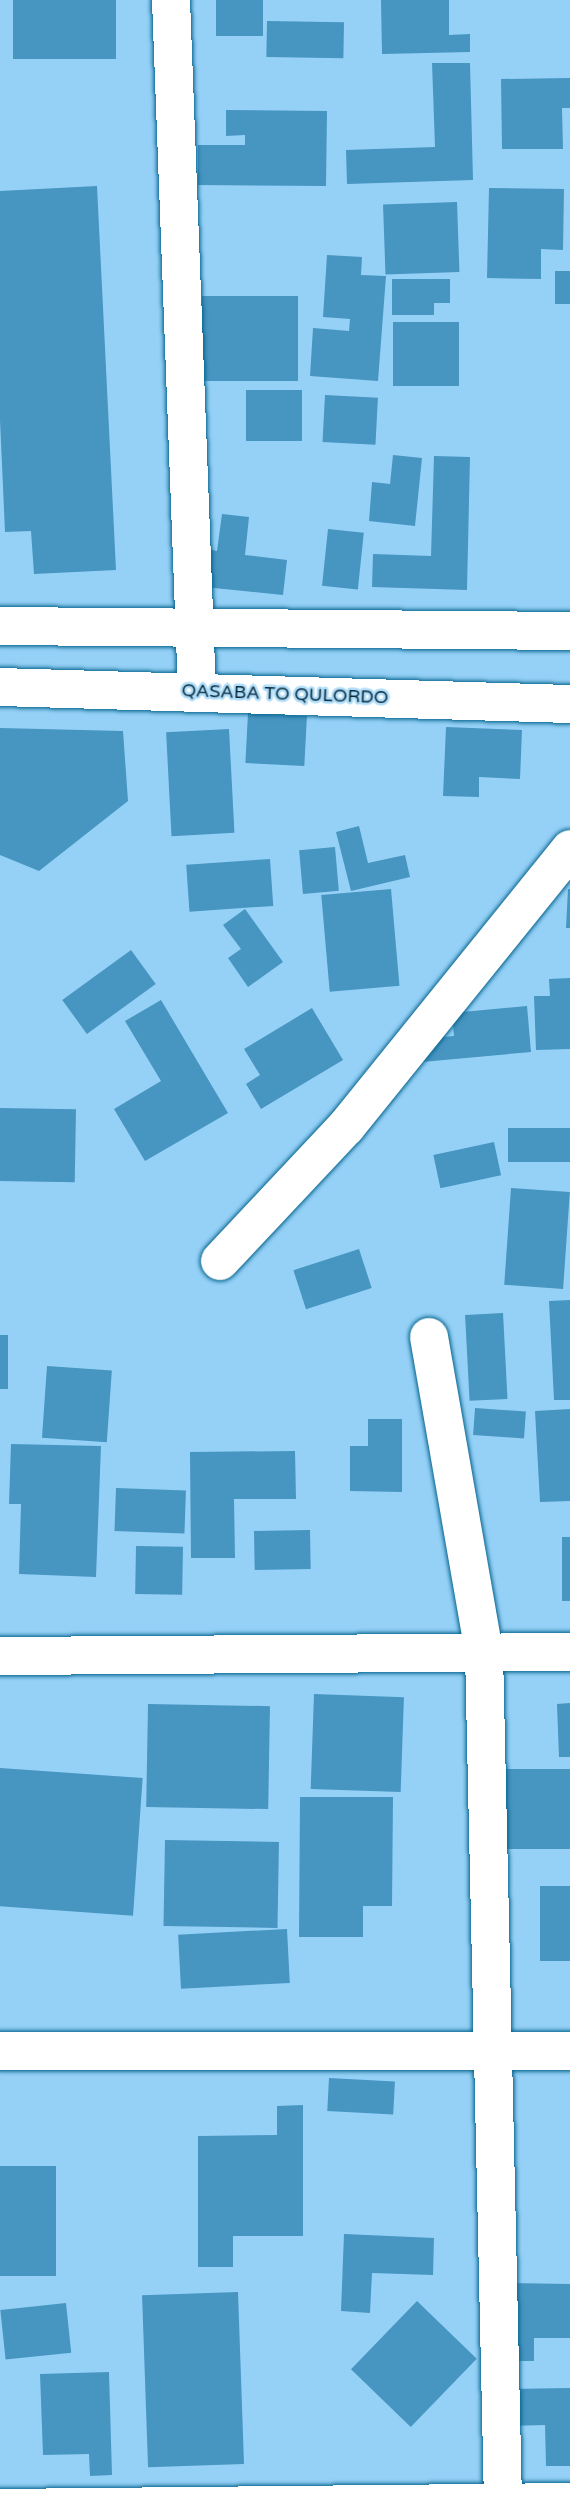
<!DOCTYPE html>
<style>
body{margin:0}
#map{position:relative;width:570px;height:2512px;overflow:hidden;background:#95d1f7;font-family:"Varela Round",sans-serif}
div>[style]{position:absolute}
.building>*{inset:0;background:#4795c1;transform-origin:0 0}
.roads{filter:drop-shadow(0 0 2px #06648e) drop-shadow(0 0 2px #06648e)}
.minor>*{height:38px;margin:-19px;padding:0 19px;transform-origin:19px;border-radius:19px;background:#fff}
span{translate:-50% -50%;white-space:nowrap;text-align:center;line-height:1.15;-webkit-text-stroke:5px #b0ddf9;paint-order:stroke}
.street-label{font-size:18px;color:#042638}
</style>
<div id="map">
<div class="building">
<i style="left:13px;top:0;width:103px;height:59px"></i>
<i style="left:216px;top:0;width:47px;height:36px"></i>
<i style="clip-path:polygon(381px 0,449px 0,449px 35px,470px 34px,470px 52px,382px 54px)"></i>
<i style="left:267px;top:21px;width:77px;height:36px;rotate:1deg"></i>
<i style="clip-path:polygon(432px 63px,470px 63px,473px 180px,347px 184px,346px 150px,435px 147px)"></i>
<i style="clip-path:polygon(570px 78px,570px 108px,562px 108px,563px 149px,502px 149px,501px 79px)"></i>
<i style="clip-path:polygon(226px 110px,327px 111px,326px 186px,198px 185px,198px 145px,245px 145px,245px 135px,226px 136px)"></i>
<i style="clip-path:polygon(97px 186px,116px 570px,34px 574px,31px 531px,5px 532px,0 420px,0 191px)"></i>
<i style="clip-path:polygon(489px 188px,564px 189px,563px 250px,541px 249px,541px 279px,487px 278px)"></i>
<i style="left:457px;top:202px;width:70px;height:74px;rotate:88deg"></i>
<i style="clip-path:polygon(327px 255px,362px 257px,361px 275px,386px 276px,378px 381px,310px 376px,313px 328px,349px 331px,350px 319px,323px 317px)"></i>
<i style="left:555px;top:271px;width:15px;height:33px"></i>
<i style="clip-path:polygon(392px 279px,450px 279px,450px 303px,434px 303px,434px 315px,392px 315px)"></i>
<i style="left:202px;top:296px;width:96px;height:85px"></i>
<i style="left:459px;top:322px;width:64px;height:66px;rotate:90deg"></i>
<i style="left:302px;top:390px;width:51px;height:56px;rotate:90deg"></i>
<i style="left:325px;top:395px;width:53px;height:47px;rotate:3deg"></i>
<i style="clip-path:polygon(393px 455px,422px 458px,415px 526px,369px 521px,372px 482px,390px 484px)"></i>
<i style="clip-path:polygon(434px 456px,470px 457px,467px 590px,372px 587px,373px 554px,431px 556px)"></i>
<i style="clip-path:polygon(222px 514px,249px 517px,245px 555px,287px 560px,283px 595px,204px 587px,208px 549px,217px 551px)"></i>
<i style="left:328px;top:529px;width:36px;height:57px;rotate:6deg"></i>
<i style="left:248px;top:713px;width:59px;height:50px;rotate:3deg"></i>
<i style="clip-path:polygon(446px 727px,522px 730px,520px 779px,479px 777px,479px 797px,443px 796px)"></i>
<i style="clip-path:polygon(0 728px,123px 731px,128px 801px,39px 871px,0 855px)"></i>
<i style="left:229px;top:729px;width:104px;height:63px;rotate:87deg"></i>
<i style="clip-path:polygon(359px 826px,368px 863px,405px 855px,410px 877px,351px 891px,336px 832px)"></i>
<i style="left:335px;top:847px;width:44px;height:36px;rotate:85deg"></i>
<i style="left:270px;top:859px;width:47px;height:84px;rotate:86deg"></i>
<i style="left:391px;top:889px;width:97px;height:70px;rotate:85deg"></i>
<i style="clip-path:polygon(568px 889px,570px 889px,570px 928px,566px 928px)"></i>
<i style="clip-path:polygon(245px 909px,283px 962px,248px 987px,228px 958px,241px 949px,223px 925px)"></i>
<i style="left:131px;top:950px;width:42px;height:85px;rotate:54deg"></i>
<i style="clip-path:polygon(570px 978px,570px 1049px,536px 1050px,534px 996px,550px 996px,549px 979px)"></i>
<i style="clip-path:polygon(161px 1000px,228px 1113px,145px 1161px,114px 1109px,161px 1081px,125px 1021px)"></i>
<i style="clip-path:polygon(527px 1006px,531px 1052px,422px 1062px,420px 1039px,454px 1036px,452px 1013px)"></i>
<i style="clip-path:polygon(312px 1008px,343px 1060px,261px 1109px,246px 1084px,260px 1075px,244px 1049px)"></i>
<i style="left:0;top:1108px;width:76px;height:73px;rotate:1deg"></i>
<i style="left:570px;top:1128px;width:34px;height:62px;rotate:90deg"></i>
<i style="left:494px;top:1142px;width:34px;height:62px;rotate:78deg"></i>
<i style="left:511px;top:1188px;width:59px;height:97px;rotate:4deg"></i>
<i style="left:359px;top:1249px;width:41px;height:69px;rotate:72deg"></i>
<i style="clip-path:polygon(570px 1300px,570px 1400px,554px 1400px,549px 1301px)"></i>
<i style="left:503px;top:1313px;width:86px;height:38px;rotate:87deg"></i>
<i style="left:0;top:1335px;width:8px;height:54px"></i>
<i style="left:47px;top:1366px;width:65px;height:72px;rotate:4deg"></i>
<i style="left:475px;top:1408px;width:51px;height:27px;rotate:4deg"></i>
<i style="clip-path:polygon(570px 1409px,570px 1501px,540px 1502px,535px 1411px)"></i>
<i style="clip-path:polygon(368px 1419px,402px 1419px,402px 1492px,350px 1491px,350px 1446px,368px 1446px)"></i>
<i style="clip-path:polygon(11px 1444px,101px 1446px,96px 1577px,19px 1574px,21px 1504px,9px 1504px)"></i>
<i style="clip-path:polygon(295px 1451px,296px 1499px,234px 1499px,235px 1558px,191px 1558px,190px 1452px)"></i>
<i style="left:116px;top:1488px;width:70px;height:43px;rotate:2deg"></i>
<i style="left:310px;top:1530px;width:39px;height:56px;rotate:89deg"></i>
<i style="left:562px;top:1537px;width:8px;height:64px"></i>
<i style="left:136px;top:1546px;width:47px;height:48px;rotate:1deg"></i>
<i style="left:314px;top:1694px;width:90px;height:95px;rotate:2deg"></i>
<i style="clip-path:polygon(570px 1703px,570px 1757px,559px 1757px,557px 1704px)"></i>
<i style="left:148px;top:1704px;width:122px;height:103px;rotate:1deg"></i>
<i style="left:0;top:1768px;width:143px;height:138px;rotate:4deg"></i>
<i style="left:570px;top:1769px;width:80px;height:64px;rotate:90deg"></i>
<i style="clip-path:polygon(300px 1797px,393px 1797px,392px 1906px,363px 1906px,363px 1937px,299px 1937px)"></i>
<i style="left:165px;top:1840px;width:114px;height:86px;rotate:1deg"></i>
<i style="left:570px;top:1886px;width:75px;height:30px;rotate:90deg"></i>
<i style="left:287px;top:1929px;width:54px;height:109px;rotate:87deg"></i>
<i style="left:329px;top:2078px;width:66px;height:33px;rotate:3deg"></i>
<i style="clip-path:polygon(303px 2105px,303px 2236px,233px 2236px,233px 2267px,198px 2267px,198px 2136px,277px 2135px,277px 2106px)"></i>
<i style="left:0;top:2166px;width:56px;height:110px"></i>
<i style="clip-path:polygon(344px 2234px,434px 2238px,433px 2275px,372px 2273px,370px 2313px,341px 2311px)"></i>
<i style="clip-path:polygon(505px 2283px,570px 2284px,570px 2338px,534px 2338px,534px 2361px,505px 2361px)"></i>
<i style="left:238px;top:2292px;width:172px;height:96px;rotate:88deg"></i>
<i style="left:417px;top:2301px;width:83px;height:95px;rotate:44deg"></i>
<i style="left:66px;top:2303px;width:50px;height:66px;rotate:84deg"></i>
<i style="clip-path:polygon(109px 2372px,112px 2475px,90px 2476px,89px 2454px,43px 2455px,40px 2374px)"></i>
<i style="clip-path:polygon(570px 2388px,570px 2466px,546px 2466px,545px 2425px,506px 2426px,505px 2389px)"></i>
</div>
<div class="roads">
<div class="minor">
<i style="left:171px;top:0;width:691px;rotate:87.85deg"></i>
<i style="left:0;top:626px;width:570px;rotate:0.5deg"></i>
<i style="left:0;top:687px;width:570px;rotate:1.71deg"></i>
<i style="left:220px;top:1261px;width:184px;rotate:-46.8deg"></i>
<i style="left:346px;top:1127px;width:357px;rotate:-51.1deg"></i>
<i style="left:429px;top:1337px;width:320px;rotate:80.1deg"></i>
<i style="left:484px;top:1652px;width:850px;rotate:88.72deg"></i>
<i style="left:0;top:1656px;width:570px;rotate:-0.4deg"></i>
<i style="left:0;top:2051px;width:570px"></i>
<i style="left:0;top:2508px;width:570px;rotate:-0.6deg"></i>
</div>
</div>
<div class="street-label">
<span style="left:285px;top:694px;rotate:2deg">QASABA TO QULORDO</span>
</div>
</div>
